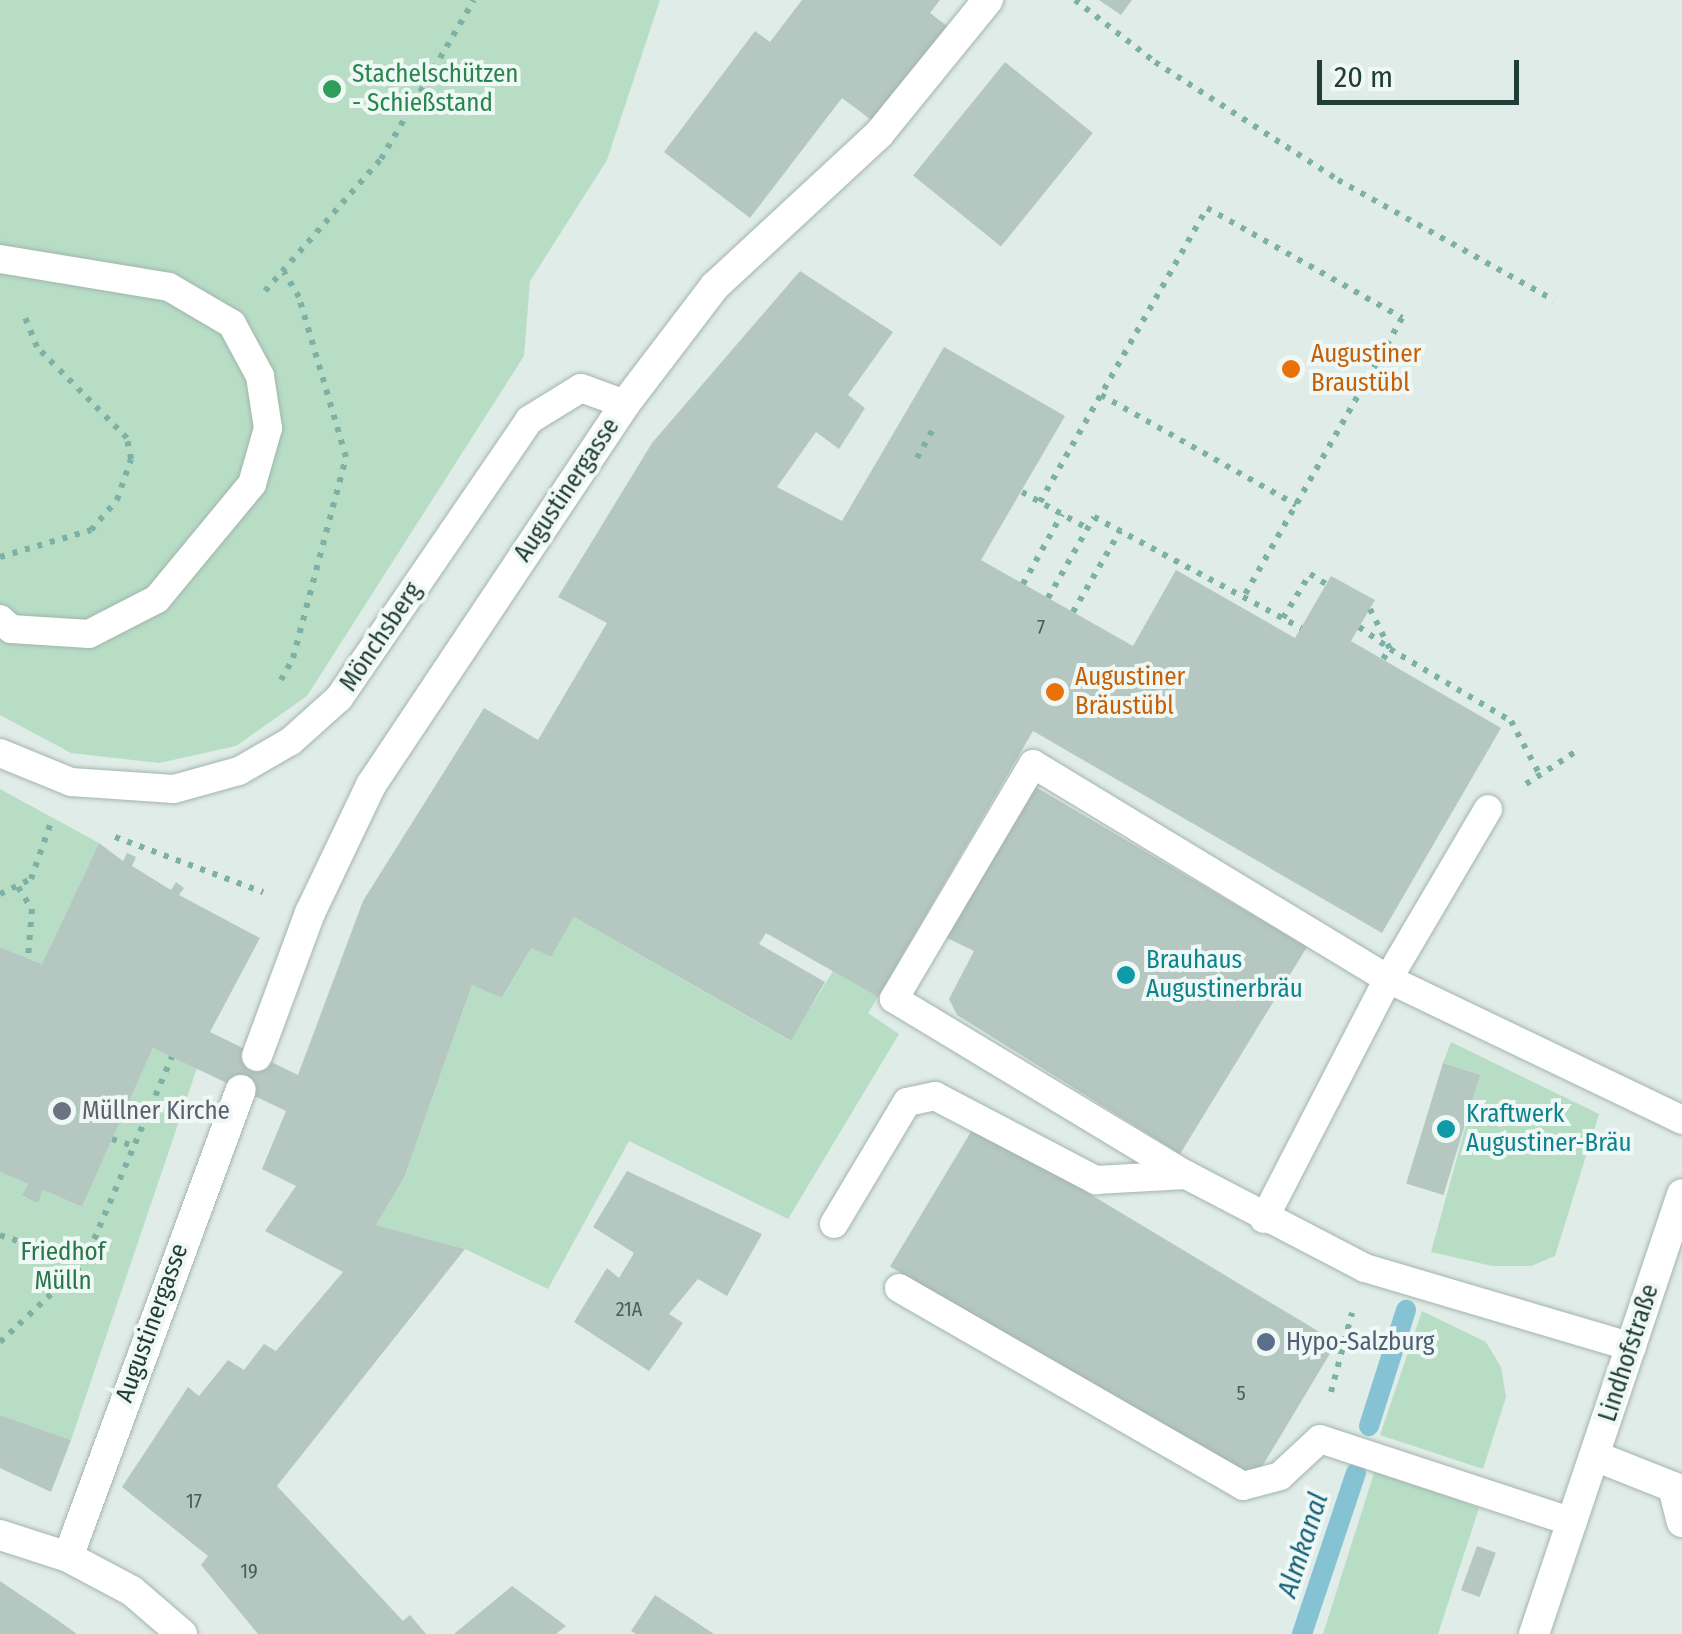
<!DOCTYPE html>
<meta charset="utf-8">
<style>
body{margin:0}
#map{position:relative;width:1682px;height:1634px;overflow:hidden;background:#e0ece7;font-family:"Fira Sans Condensed",sans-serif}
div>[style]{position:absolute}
.green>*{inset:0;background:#b7dec5}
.stream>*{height:20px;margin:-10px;padding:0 10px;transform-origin:10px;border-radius:10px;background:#84c2d4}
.building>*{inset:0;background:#b5c7c1;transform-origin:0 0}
.path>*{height:6px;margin-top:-3px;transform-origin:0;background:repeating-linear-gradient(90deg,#7eb1a5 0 5px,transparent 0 13px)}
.roads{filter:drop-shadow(0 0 2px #a3b4af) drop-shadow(0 0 2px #a3b4af)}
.lane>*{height:28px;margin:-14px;padding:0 14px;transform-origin:14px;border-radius:14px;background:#fff}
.street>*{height:30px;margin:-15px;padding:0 15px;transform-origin:15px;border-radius:15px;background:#fff}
.secondary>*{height:30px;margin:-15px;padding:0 15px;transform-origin:15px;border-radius:15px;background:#fff}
.dots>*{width:28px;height:28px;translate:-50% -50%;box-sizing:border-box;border:5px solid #f0f8f5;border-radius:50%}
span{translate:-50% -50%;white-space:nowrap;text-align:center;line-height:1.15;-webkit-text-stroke:8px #f0f8f5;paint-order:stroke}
.number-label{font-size:20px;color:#45605a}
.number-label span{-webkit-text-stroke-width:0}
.leisure-label{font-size:25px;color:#27864d}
.left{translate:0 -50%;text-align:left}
.food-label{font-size:25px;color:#c56008}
.street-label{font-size:25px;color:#203d37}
.culture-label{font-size:25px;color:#0d838f}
.worship-label{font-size:25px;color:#5b616d}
.park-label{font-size:25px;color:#28764c}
.service-label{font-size:25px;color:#4e5e75}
.water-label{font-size:28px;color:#17637c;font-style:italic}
.scale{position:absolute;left:1317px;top:60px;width:202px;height:45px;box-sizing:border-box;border:5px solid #203d37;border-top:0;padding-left:12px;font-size:30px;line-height:35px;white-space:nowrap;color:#203d37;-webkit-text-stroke:8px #f0f8f5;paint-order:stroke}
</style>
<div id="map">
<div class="green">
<i style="clip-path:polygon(0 0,660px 0,607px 160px,530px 281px,524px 356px,307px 696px,236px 746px,159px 763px,71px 753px,0 715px)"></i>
<i style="clip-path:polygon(0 789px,99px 843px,42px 964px,0 947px)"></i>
<i style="clip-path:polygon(574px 917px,790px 1041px,833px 971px,878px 997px,868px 1013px,899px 1034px,788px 1219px,629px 1141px,548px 1289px,465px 1249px,376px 1225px,404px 1178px,472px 985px,503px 997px,531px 948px,551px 957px)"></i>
<i style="clip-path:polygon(1451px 1042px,1599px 1114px,1555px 1256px,1531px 1266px,1492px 1266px,1431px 1252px,1480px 1074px,1443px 1063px)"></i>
<i style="clip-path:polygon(153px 1048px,197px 1068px,71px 1440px,0 1415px,0 1172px,28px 1184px,23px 1197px,38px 1202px,43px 1190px,82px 1207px)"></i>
<i style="clip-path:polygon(1422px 1311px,1486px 1342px,1501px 1367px,1506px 1397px,1483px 1469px,1380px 1435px)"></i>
<i style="clip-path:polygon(1375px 1470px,1479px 1508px,1438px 1634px,1323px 1634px)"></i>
</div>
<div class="stream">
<i style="left:1369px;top:1426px;width:122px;rotate:-72.3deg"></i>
<i style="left:1302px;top:1634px;width:170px;rotate:-71.5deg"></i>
</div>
<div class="building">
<i style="clip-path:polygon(802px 0,940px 0,930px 13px,947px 26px,874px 122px,842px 98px,750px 218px,664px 152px,755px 31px,770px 42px)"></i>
<i style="clip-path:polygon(1099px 0,1132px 0,1121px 15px)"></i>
<i style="left:1005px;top:62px;width:113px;height:146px;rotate:39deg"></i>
<i style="clip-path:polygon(800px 271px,893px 332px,848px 395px,865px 408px,839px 449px,816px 432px,777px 487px,842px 521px,944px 347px,1065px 416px,981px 560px,1133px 646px,1176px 570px,1295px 638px,1331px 576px,1375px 600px,1351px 641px,1501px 728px,1382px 933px,1033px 731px,878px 997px,766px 933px,759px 944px,825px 982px,791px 1041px,574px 917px,551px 957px,531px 948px,502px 998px,472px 985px,404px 1178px,376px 1225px,465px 1249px,277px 1486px,403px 1621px,410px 1615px,426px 1634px,258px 1634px,201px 1565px,208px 1556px,122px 1487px,188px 1387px,199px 1396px,228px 1360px,244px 1370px,264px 1344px,276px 1351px,343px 1272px,265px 1231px,296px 1186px,262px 1169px,286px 1111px,153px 1048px,82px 1207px,43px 1190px,38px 1203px,22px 1196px,28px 1184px,0 1172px,0 947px,42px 964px,99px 843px,123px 861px,127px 853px,136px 857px,132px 866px,171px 890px,176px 882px,184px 888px,179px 895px,260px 938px,210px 1032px,298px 1075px,363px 901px,484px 708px,538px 740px,607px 623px,558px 597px,652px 443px)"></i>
<i style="clip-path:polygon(1034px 786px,1307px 947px,1180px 1154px,957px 1015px,949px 999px,974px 951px,945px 937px)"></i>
<i style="left:1443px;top:1063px;width:39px;height:126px;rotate:17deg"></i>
<i style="left:975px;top:1125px;width:422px;height:165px;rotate:31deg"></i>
<i style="clip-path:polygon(627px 1171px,762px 1234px,727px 1296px,698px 1279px,669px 1314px,683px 1323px,649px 1371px,574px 1322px,607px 1268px,619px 1278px,634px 1253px,593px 1227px)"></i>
<i style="clip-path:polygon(0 1415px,71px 1440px,51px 1492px,0 1468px)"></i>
<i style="left:1477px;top:1546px;width:20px;height:47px;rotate:20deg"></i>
<i style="clip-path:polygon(0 1581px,53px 1617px,77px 1634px,0 1634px)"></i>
<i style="clip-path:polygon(512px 1586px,566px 1626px,556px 1634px,454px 1634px)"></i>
<i style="clip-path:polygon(655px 1595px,714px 1634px,636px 1634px,631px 1631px)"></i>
</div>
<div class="path">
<i style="left:1075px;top:0;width:101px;rotate:37.8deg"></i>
<i style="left:1155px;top:62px;width:218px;rotate:32.8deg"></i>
<i style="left:1338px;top:180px;width:247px;rotate:29.1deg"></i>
<i style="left:265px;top:291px;width:176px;rotate:-48.7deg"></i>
<i style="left:381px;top:159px;width:184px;rotate:-59.7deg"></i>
<i style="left:1101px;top:395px;width:224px;rotate:29.4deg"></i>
<i style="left:917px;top:458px;width:37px;rotate:-61deg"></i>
<i style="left:1022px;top:492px;width:74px;rotate:29deg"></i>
<i style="left:1040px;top:502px;width:338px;rotate:-60.4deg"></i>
<i style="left:1207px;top:208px;width:224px;rotate:29.4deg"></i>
<i style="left:1402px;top:318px;width:320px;rotate:119.6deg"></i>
<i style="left:0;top:557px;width:95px;rotate:-16.5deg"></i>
<i style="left:91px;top:530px;width:40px;rotate:-49deg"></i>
<i style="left:117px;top:500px;width:43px;rotate:-71.1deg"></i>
<i style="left:131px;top:459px;width:21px;rotate:-101deg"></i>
<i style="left:127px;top:438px;width:128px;rotate:-134.7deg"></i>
<i style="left:37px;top:347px;width:35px;rotate:-112deg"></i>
<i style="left:1023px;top:584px;width:80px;rotate:-60.9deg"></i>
<i style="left:1048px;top:598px;width:93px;rotate:-60.4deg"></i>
<i style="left:1094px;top:517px;width:235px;rotate:28.2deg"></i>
<i style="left:1370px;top:609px;width:45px;rotate:63.4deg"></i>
<i style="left:1073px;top:612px;width:94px;rotate:-59.9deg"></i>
<i style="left:1283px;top:618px;width:52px;rotate:-58.5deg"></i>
<i style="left:1310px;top:574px;width:19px;rotate:32deg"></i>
<i style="left:1359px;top:627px;width:37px;rotate:35deg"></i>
<i style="left:1383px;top:659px;width:12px;rotate:-55deg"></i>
<i style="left:1390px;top:649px;width:141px;rotate:30.8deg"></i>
<i style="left:1511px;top:721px;width:61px;rotate:61.8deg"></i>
<i style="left:281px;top:680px;width:25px;rotate:-61deg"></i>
<i style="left:293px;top:658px;width:208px;rotate:-75.2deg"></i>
<i style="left:346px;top:457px;width:167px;rotate:-106.4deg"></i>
<i style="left:299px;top:297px;width:29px;rotate:-121deg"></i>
<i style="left:1526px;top:784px;width:59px;rotate:-33.1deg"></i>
<i style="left:115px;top:837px;width:158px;rotate:20.4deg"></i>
<i style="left:18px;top:887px;width:26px;rotate:58deg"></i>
<i style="left:32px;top:909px;width:49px;rotate:94.7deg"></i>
<i style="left:0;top:894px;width:34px;rotate:-26deg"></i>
<i style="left:31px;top:879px;width:57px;rotate:-70.6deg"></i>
<i style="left:112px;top:1139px;width:23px;rotate:18deg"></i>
<i style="left:0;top:1235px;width:89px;rotate:18.4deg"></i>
<i style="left:0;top:1342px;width:115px;rotate:-43.2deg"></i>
<i style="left:84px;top:1263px;width:224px;rotate:-66.9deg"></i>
<i style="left:1331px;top:1392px;width:82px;rotate:-75.1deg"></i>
</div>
<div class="roads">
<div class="lane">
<i style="left:0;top:259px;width:171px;rotate:9.4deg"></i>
<i style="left:169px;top:287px;width:73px;rotate:30.4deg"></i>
<i style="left:232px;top:324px;width:59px;rotate:61.7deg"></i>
<i style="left:260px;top:376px;width:53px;rotate:81.3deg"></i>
<i style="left:268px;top:428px;width:58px;rotate:105.9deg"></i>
<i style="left:252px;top:484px;width:149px;rotate:129.6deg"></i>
<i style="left:157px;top:599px;width:76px;rotate:152.8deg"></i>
<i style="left:89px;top:634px;width:78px;rotate:-176.3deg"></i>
<i style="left:11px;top:629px;width:15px;rotate:-138deg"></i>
<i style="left:0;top:753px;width:77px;rotate:22.2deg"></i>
<i style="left:71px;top:782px;width:103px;rotate:3.9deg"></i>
<i style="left:174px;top:789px;width:67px;rotate:-15.5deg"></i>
<i style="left:239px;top:771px;width:60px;rotate:-30deg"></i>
<i style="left:291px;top:741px;width:64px;rotate:-41.9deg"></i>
<i style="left:339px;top:698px;width:337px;rotate:-55.6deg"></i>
<i style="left:529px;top:420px;width:61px;rotate:-31.6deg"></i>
<i style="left:581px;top:388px;width:47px;rotate:20deg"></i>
<i style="left:1264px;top:1219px;width:270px;rotate:-62.7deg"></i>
<i style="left:1388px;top:979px;width:197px;rotate:-59.5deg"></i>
<i style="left:834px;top:1224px;width:142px;rotate:-59.1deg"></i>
<i style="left:907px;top:1102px;width:29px;rotate:-12deg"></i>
<i style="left:935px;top:1096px;width:182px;rotate:27.6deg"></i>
<i style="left:1096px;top:1180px;width:90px;rotate:-3.2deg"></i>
<i style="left:899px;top:1288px;width:397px;rotate:29.9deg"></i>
<i style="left:1243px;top:1486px;width:38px;rotate:-15deg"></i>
<i style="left:1280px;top:1476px;width:54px;rotate:-42.8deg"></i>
<i style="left:1320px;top:1439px;width:266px;rotate:18.2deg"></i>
<i style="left:1632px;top:1347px;width:278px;rotate:-163.5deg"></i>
<i style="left:1365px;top:1268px;width:202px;rotate:-152.5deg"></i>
<i style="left:1186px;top:1175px;width:341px;rotate:-148.9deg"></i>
<i style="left:894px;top:999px;width:273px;rotate:-59.4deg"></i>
<i style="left:1033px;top:764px;width:415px;rotate:31.2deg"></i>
<i style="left:1388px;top:979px;width:326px;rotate:25.6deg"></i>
</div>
<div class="street">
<i style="left:257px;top:1056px;width:153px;rotate:-69.7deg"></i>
<i style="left:310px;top:913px;width:142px;rotate:-64.5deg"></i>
<i style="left:371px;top:785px;width:458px;rotate:-56.3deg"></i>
<i style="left:625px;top:404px;width:148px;rotate:-52.7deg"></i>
<i style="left:715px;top:286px;width:224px;rotate:-42.8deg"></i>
<i style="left:879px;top:134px;width:173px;rotate:-50.9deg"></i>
<i style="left:1595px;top:1456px;width:84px;rotate:21.7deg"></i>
<i style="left:1673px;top:1487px;width:36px;rotate:76deg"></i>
<i style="left:68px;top:1557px;width:498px;rotate:-69.7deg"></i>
</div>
<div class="secondary">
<i style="left:0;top:1535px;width:71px;rotate:17.9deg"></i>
<i style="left:68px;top:1557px;width:72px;rotate:28deg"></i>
<i style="left:132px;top:1591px;width:66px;rotate:40.7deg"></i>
<i style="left:1534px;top:1634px;width:464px;rotate:-71.4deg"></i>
</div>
</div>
<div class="dots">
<i style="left:332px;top:89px;background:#2e9e5b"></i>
<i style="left:1291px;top:369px;background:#e8710a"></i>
<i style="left:1055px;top:692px;background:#e8710a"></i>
<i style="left:1126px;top:975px;background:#0f9aa8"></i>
<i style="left:62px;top:1111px;background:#6b7280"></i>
<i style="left:1446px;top:1129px;background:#0f9aa8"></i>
<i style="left:1266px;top:1342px;background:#5c6f8a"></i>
</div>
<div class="number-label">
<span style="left:1041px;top:627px">7</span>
<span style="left:629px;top:1309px">21A</span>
<span style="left:1241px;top:1393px">5</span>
<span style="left:194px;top:1501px">17</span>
<span style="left:249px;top:1571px">19</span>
</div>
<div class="leisure-label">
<span class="left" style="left:352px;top:89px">Stachelschützen<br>- Schießstand</span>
</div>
<div class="food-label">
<span class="left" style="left:1311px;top:369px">Augustiner<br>Braustübl</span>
<span class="left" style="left:1075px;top:692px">Augustiner<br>Bräustübl</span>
</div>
<div class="street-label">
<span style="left:567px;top:490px;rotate:-56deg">Augustinergasse</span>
<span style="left:381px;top:637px;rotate:-56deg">Mönchsberg</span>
<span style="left:152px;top:1323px;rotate:-70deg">Augustinergasse</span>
<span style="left:1629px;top:1353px;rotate:-72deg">Lindhofstraße</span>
</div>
<div class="culture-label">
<span class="left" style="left:1146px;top:975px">Brauhaus<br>Augustinerbräu</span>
<span class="left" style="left:1466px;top:1129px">Kraftwerk<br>Augustiner-Bräu</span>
</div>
<div class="worship-label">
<span class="left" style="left:82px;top:1111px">Müllner Kirche</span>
</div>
<div class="park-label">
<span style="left:63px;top:1267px">Friedhof<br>Mülln</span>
</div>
<div class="service-label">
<span class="left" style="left:1286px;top:1342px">Hypo-Salzburg</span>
</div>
<div class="water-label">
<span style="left:1303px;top:1545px;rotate:-72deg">Almkanal</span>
</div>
<div class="scale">20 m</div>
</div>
